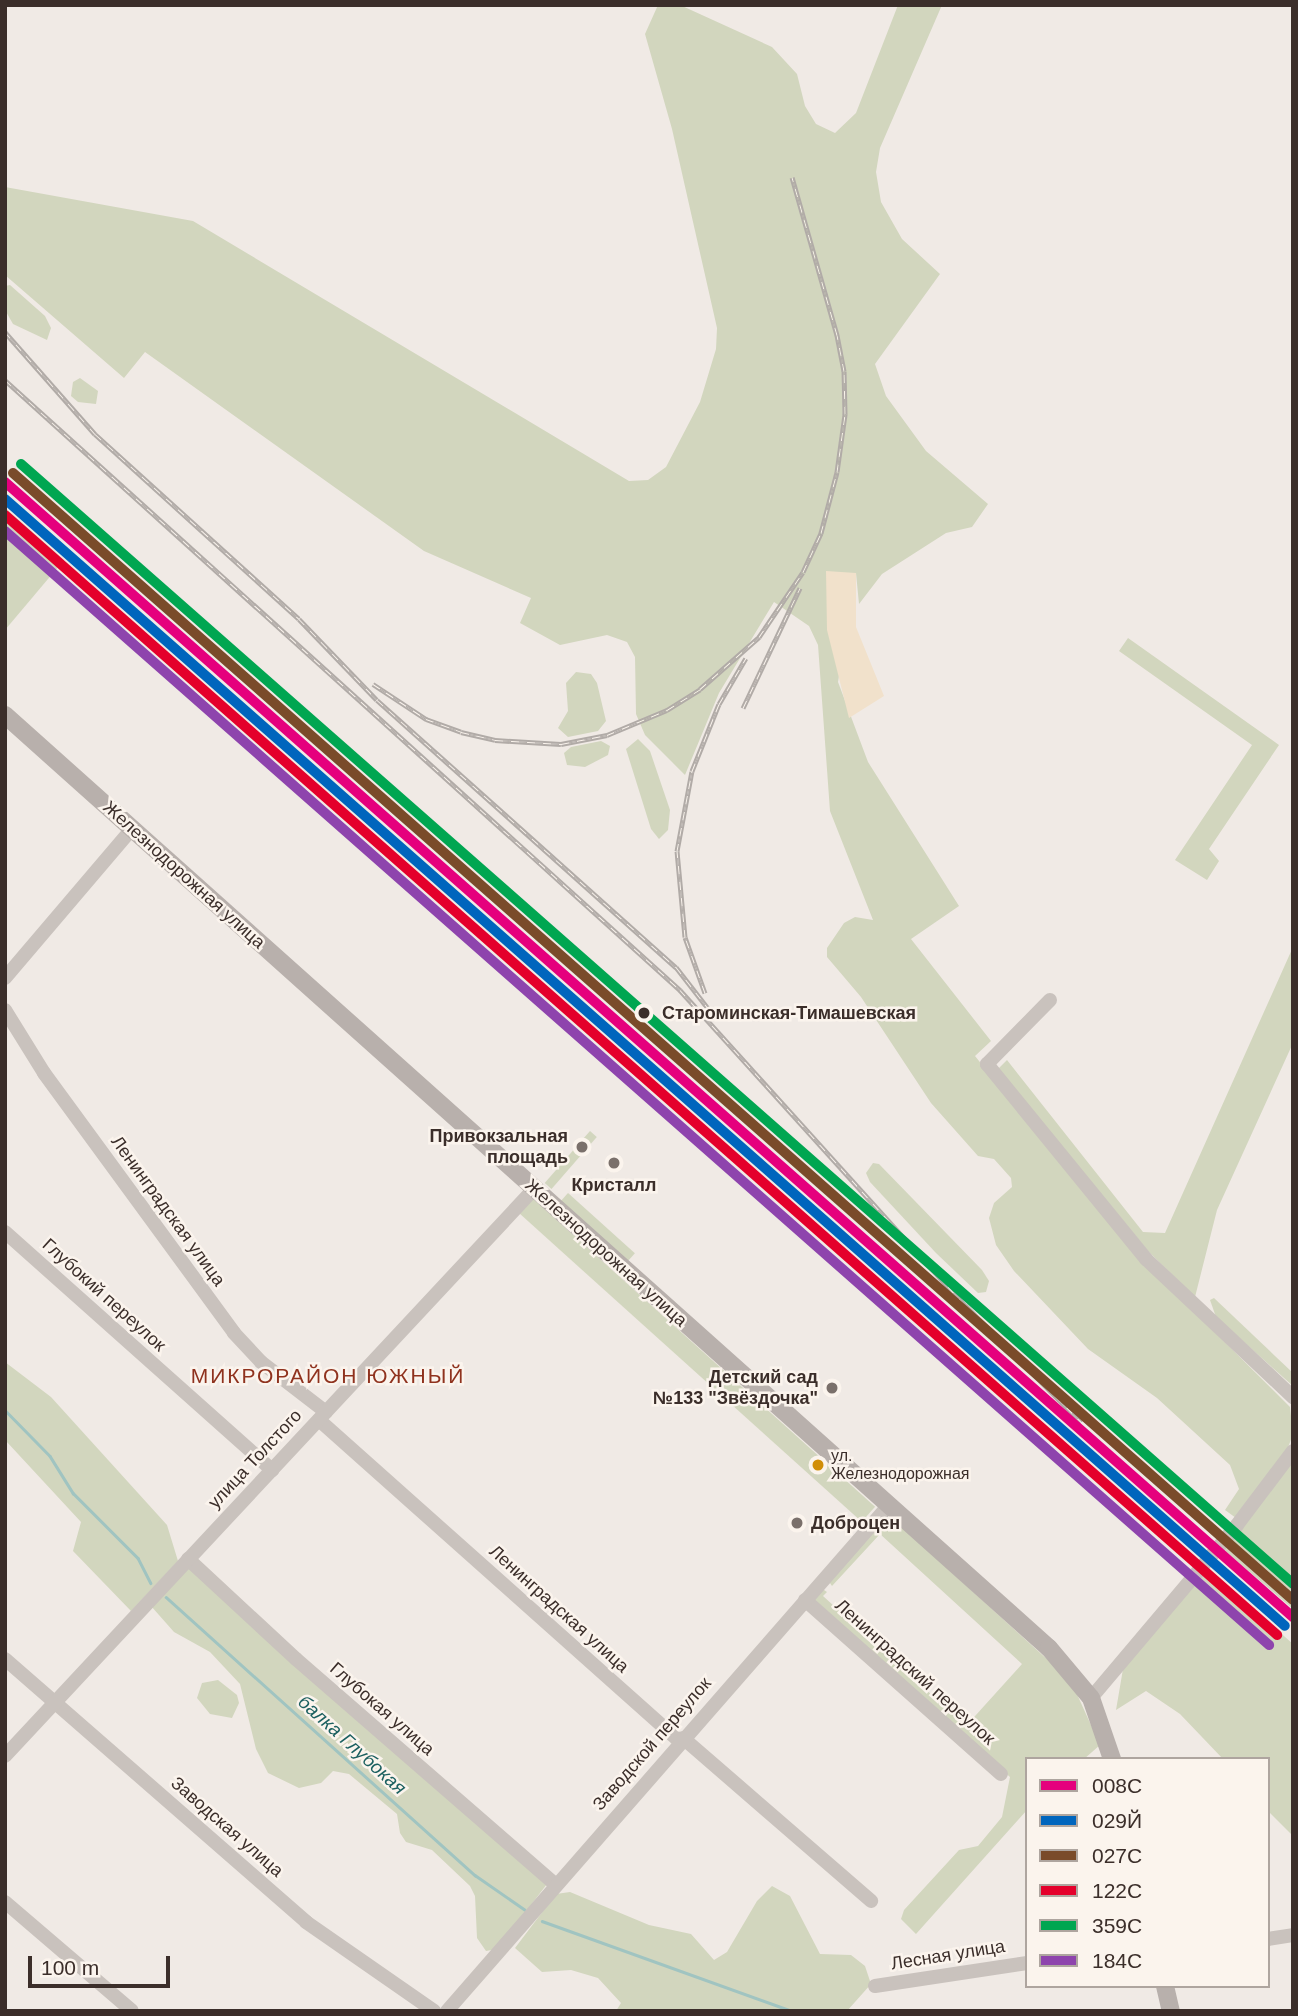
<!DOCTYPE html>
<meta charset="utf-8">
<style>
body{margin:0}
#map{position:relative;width:1298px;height:2016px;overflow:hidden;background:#f0eae5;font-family:Helvetica,sans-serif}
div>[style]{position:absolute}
.green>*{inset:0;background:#d2d6be;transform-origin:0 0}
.sand>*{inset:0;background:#f1e1cb}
.stream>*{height:2.5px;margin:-1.25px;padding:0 1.25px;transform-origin:1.25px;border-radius:1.25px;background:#a0c4c1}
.minor>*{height:14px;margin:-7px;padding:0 7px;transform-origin:7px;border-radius:7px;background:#c9c2bd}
.major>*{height:18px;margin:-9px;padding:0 9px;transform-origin:9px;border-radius:9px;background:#b8b0ac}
.rail>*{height:5px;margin-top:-2.5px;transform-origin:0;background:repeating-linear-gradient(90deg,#fbf4ed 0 8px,#b1aba7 0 16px);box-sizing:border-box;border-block:2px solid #b1aba7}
.rail-1>*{height:10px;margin:-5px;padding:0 5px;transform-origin:5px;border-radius:5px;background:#e5007d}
.rail-2>*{height:10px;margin:-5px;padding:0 5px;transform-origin:5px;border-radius:5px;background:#0065bd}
.rail-3>*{height:10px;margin:-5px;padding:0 5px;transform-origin:5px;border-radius:5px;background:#7a4b2a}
.rail-4>*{height:10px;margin:-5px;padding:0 5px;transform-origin:5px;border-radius:5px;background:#e4002b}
.rail-5>*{height:10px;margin:-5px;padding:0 5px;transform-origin:5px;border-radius:5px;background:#00a651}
.rail-6>*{height:10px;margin:-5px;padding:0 5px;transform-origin:5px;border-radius:5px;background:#8e44ad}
.dots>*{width:19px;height:19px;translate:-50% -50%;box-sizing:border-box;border:4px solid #fbf4ed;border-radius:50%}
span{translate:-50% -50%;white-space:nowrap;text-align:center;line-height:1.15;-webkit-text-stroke:5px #fbf4ed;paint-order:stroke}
.bus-label{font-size:16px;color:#3b2e2a}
.left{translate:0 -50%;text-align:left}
.street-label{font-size:18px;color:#3b2e2a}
.stop-label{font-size:18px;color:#3b2e2a;font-weight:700}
.poi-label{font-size:18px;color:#3b2e2a;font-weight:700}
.right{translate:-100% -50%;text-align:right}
.water-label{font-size:19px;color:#1c6060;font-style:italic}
.quarter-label{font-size:21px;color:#8f321e;letter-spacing:2px}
.frame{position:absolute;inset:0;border:7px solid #3b2e2a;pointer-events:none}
.legend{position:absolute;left:1025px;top:1757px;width:245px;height:231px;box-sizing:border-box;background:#fbf4ed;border:2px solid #aea59f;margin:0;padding:9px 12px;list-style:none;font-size:21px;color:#3b2e2a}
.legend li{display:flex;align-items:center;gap:14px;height:35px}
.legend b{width:35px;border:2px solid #aea59f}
.scale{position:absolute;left:28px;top:1956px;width:142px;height:32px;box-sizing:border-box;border:4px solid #3b2e2a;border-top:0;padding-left:9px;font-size:21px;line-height:24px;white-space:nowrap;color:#3b2e2a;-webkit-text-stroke:5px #fbf4ed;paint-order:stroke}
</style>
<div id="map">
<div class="green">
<i style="clip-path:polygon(658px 5px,680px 5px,772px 47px,797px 74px,805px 106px,816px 124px,835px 133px,856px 113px,898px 5px,942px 5px,880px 148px,876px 172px,881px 202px,902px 239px,940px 274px,875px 364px,886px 396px,926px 451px,988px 504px,972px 527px,946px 533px,882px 574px,859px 604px,856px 573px,838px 682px,868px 762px,959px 906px,911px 939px,991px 1041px,975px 1056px,1125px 1243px,1290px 1407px,1293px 1434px,1286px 1453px,1236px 1518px,1225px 1510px,1239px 1489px,1230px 1465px,1157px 1398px,1088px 1349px,1014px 1271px,996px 1245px,989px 1218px,994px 1203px,1012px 1187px,1011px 1178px,994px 1159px,978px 1156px,931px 1103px,861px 997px,827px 957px,827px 948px,844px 923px,855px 917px,873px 920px,830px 811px,818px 645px,809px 626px,774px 602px,719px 693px,685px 775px,645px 735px,636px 714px,635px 657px,627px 642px,607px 635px,560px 645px,520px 623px,531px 598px,424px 551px,145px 352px,124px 378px,5px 275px,5px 187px,193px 221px,629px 481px,648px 480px,666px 467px,700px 402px,716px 349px,717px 328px,672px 129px,645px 34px)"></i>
<i style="clip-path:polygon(10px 285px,45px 316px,51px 328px,47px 340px,13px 324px,5px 310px,5px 286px)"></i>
<i style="clip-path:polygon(80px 378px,98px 391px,96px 404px,78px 402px,71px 396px,73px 382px)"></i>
<i style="clip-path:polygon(5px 508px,64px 560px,5px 630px)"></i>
<i style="clip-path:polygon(1128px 638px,1279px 745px,1209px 849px,1219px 861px,1207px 880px,1175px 860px,1252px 745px,1119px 651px)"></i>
<i style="clip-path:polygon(576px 672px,591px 674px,597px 683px,606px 721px,598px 731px,568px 737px,558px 728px,568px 711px,566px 683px)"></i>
<i style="clip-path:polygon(638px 739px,650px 751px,670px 810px,668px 830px,659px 839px,651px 829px,626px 749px)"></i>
<i style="clip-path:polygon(601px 741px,610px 746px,608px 755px,585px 767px,567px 765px,564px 753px,571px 747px)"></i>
<i style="clip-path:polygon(1293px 947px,1293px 1043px,1217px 1210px,1195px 1297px,1148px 1251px,998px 1069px,1007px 1060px,1143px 1232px,1165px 1233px)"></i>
<i style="left:590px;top:1131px;width:9px;height:69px;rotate:41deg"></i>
<i style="clip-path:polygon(873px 1163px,879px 1164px,982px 1270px,989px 1281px,986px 1292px,978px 1293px,936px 1253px,870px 1182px,866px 1173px)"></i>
<i style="left:568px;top:1193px;width:90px;height:14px;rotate:42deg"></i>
<i style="left:531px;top:1197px;width:463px;height:20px;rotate:42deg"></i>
<i style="clip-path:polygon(1214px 1298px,1293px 1373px,1293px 1386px,1216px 1317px,1210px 1300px)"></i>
<i style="clip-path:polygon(5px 1362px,51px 1397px,167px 1525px,178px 1561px,131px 1611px,73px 1551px,81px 1522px,6px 1441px)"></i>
<i style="clip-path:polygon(1293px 1461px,1293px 1609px,1225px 1551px)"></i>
<i style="clip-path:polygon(883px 1520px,894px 1520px,1049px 1661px,1076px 1692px,1100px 1745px,1084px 1759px,1027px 1759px,1027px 1810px,916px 1934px,901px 1919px,904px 1910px,959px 1850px,978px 1846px,1002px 1817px,1010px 1777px,816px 1605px,814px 1597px,821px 1588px,827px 1592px,823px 1596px,966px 1726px,1022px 1664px,880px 1534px,832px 1586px,828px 1580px)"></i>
<i style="clip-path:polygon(188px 1566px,547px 1884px,497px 1949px,486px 1951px,477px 1938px,475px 1896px,470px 1886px,432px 1850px,406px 1842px,400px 1833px,397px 1814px,349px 1774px,333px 1771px,321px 1783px,299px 1788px,268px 1773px,256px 1749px,240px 1684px,210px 1652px,174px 1632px,151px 1606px)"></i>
<i style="clip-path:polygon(1207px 1568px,1293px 1644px,1293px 1836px,1268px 1811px,1268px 1759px,1223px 1759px,1180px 1714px,1146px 1691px,1116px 1710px,1123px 1669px)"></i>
<i style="clip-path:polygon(218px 1680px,237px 1695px,239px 1703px,232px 1718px,210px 1714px,197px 1698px,202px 1683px)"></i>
<i style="clip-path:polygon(772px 1886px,790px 1896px,820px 1954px,851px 1955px,865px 1966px,871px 1984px,847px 2011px,616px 2011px,621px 2003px,598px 1978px,571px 1970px,542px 1972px,515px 1948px,556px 1894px,570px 1892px,649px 1925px,691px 1934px,714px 1960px,727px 1952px,757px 1901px)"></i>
</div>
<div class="sand">
<i style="clip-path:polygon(826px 571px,856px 573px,856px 627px,884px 696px,849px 718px,827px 630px)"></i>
</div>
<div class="stream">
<i style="left:5px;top:1410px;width:64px;rotate:45.6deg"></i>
<i style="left:50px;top:1456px;width:44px;rotate:58.1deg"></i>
<i style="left:73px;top:1493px;width:92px;rotate:45deg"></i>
<i style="left:138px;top:1558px;width:28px;rotate:63deg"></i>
<i style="left:166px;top:1597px;width:416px;rotate:42deg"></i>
<i style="left:475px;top:1875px;width:60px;rotate:34.8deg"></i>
<i style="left:542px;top:1921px;width:266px;rotate:19.8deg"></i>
</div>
<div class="minor">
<i style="left:5px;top:978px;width:196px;rotate:-49.6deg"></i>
<i style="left:1050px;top:1000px;width:90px;rotate:134.5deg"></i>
<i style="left:987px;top:1064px;width:252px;rotate:50.8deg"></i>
<i style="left:1146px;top:1259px;width:202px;rotate:43.2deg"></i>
<i style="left:5px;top:1010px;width:74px;rotate:58.2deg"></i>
<i style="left:44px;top:1073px;width:322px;rotate:53.8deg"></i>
<i style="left:234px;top:1333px;width:40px;rotate:47deg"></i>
<i style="left:261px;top:1362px;width:82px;rotate:37.6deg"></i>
<i style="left:5px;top:1232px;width:358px;rotate:41.7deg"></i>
<i style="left:319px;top:1420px;width:484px;rotate:41.7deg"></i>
<i style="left:188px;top:1559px;width:147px;rotate:42.8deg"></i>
<i style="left:296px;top:1659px;width:343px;rotate:41deg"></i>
<i style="left:805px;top:1600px;width:262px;rotate:41.6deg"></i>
<i style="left:5px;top:1659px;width:400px;rotate:41.1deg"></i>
<i style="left:306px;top:1922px;width:156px;rotate:34.8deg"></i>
<i style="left:1091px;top:1698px;width:226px;rotate:-49.8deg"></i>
<i style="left:1237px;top:1525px;width:93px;rotate:-52.9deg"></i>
<i style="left:683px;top:1738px;width:249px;rotate:40.9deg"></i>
<i style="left:5px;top:1756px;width:775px;rotate:-46.99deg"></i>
<i style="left:5px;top:1902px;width:167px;rotate:40.6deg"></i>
<i style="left:1268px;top:1939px;width:25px;rotate:-9deg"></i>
<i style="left:875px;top:1986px;width:154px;rotate:-8.6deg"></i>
<i style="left:447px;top:2011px;width:672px;rotate:-48.86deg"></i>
</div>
<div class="major">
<i style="left:5px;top:715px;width:1400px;rotate:41.79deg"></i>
<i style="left:1049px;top:1648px;width:65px;rotate:50deg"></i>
<i style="left:1091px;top:1698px;width:65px;rotate:71deg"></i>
<i style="left:1165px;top:1986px;width:26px;rotate:77deg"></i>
</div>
<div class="rail">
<i style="left:5px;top:332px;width:136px;rotate:48.6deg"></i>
<i style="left:95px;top:434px;width:275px;rotate:42.2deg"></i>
<i style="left:299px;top:619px;width:112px;rotate:46.1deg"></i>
<i style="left:377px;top:700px;width:401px;rotate:41.8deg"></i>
<i style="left:676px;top:967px;width:62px;rotate:52.2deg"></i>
<i style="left:5px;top:380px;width:910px;rotate:42.1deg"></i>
<i style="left:680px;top:990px;width:425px;rotate:47.9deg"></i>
<i style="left:965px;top:1305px;width:165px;rotate:45.2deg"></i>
<i style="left:373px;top:684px;width:64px;rotate:33.4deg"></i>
<i style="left:426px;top:719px;width:37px;rotate:20deg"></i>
<i style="left:461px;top:732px;width:35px;rotate:13deg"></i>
<i style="left:495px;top:740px;width:66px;rotate:3.5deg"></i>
<i style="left:561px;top:744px;width:47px;rotate:-11.1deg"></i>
<i style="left:607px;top:735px;width:65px;rotate:-22.6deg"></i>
<i style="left:667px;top:710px;width:39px;rotate:-32deg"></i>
<i style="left:700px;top:689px;width:79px;rotate:-41.4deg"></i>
<i style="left:759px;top:637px;width:78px;rotate:-55.9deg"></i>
<i style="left:803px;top:572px;width:43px;rotate:-65.2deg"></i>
<i style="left:821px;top:533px;width:63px;rotate:-75.3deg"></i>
<i style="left:837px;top:472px;width:59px;rotate:-82.1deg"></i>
<i style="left:845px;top:414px;width:43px;rotate:-91.3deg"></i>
<i style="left:844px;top:371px;width:37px;rotate:-101deg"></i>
<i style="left:837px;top:335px;width:164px;rotate:-105.9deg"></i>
<i style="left:743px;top:708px;width:133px;rotate:-64.6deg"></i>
<i style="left:705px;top:993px;width:59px;rotate:-109.7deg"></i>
<i style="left:685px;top:937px;width:86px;rotate:-95.3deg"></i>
<i style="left:677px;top:851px;width:81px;rotate:-79.4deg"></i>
<i style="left:692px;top:771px;width:72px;rotate:-68.1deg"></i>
<i style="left:719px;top:704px;width:53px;rotate:-59.6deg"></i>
</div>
<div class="rail-1">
<i style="left:5px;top:482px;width:1717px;rotate:41.39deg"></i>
</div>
<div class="rail-2">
<i style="left:5px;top:499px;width:1705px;rotate:41.36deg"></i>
</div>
<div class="rail-3">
<i style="left:13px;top:473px;width:1705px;rotate:41.36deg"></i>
</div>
<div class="rail-4">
<i style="left:5px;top:515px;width:1695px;rotate:41.36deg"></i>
</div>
<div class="rail-5">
<i style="left:21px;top:464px;width:1695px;rotate:41.36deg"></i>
</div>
<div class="rail-6">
<i style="left:5px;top:531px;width:1685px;rotate:41.39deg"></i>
</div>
<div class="dots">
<i style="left:644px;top:1013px;background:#3b2e2a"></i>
<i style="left:582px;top:1147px;background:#7a706b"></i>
<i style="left:614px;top:1163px;background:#7a706b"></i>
<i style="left:832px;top:1388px;background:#7a706b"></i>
<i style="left:818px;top:1465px;background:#d18e08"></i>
<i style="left:797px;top:1523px;background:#7a706b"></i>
</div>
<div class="bus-label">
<span class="left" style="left:831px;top:1465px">ул.<br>Железнодорожная</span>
</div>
<div class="street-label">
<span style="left:184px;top:875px;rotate:42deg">Железнодорожная улица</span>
<span style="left:168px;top:1211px;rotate:54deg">Ленинградская улица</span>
<span style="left:606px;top:1253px;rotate:42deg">Железнодорожная улица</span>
<span style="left:104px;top:1295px;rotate:42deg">Глубокий переулок</span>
<span style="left:255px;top:1459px;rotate:-47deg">улица Толстого</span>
<span style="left:559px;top:1609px;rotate:42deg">Ленинградская улица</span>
<span style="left:915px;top:1672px;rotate:42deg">Ленинградский переулок</span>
<span style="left:382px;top:1709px;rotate:41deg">Глубокая улица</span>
<span style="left:652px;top:1744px;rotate:-49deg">Заводской переулок</span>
<span style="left:227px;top:1827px;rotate:41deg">Заводская улица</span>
<span style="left:948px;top:1955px;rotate:-9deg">Лесная улица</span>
</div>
<div class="stop-label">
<span class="left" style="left:662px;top:1013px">Староминская-Тимашевская</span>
</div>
<div class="poi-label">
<span class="right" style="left:568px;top:1147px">Привокзальная<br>площадь</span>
<span style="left:614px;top:1185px">Кристалл</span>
<span class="right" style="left:818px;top:1388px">Детский сад<br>№133 "Звёздочка"</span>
<span class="left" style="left:811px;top:1523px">Доброцен</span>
</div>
<div class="water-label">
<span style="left:352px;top:1745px;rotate:42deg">балка Глубокая</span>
</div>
<div class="quarter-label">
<span style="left:328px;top:1376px">МИКРОРАЙОН ЮЖНЫЙ</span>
</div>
<div class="frame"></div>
<ul class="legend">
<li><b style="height:9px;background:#e5007d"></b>008С</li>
<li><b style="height:9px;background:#0065bd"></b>029Й</li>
<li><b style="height:9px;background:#7a4b2a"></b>027С</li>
<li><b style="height:9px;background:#e4002b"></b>122С</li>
<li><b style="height:9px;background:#00a651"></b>359С</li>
<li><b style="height:9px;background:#8e44ad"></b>184С</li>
</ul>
<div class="scale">100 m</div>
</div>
